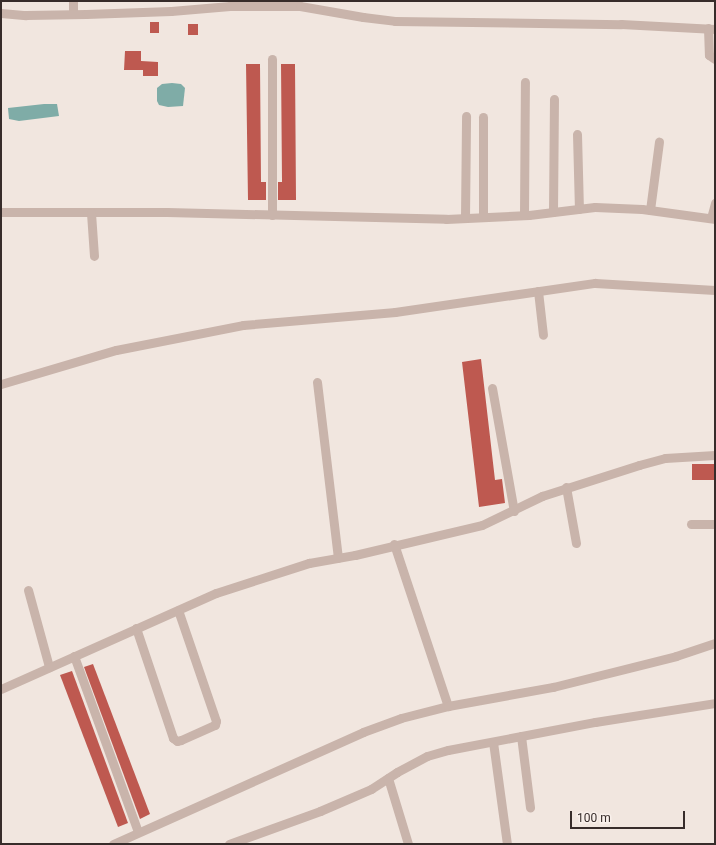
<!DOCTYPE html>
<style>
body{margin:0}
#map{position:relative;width:716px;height:845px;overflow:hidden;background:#f1e6df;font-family:Roboto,sans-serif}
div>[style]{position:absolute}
.water>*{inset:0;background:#7faca7}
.building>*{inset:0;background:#be5950;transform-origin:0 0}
.minor>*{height:9px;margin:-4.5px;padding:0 4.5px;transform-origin:4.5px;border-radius:4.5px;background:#c9b4ab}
span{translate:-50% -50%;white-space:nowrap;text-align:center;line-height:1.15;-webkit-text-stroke:3px #f9f0eb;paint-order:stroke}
.frame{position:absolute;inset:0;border:2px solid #372c2a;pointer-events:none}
.scale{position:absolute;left:570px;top:811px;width:115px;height:18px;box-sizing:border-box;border:2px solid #372c2a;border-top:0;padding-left:5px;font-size:12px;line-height:14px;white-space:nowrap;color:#372c2a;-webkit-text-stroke:3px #f9f0eb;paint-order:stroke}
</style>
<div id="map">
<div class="water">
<i style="clip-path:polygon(172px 83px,181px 84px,185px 88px,183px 106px,168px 107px,159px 105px,157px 101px,157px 88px,162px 84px)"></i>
<i style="clip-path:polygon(44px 104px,57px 104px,59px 116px,19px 121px,9px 119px,8px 108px)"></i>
</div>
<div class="building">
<i style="left:150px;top:22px;width:9px;height:11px"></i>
<i style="left:188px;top:24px;width:10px;height:11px"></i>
<i style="clip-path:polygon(125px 51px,141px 51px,141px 61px,158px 62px,158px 76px,143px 76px,143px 70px,124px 70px)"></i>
<i style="clip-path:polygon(246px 64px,260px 64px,261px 182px,266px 182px,266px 200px,248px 200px)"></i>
<i style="clip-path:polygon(281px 64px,295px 64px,296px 200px,278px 200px,278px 182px,282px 182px)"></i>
<i style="clip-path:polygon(481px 359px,495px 480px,502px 479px,505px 503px,479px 507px,462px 362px)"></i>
<i style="left:692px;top:464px;width:23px;height:16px"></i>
<i style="clip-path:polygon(93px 664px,150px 814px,140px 819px,84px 667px)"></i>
<i style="clip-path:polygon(72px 671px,128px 823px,118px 827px,60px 675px)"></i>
</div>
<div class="minor">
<i style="left:73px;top:1px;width:13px;rotate:90deg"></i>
<i style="left:1px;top:13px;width:25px;rotate:5deg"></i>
<i style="left:26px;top:15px;width:60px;rotate:-1deg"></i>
<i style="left:86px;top:14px;width:85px;rotate:-2deg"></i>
<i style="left:171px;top:11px;width:59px;rotate:-4.8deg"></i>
<i style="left:230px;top:6px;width:70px"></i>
<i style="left:300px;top:6px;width:64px;rotate:9.9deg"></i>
<i style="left:363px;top:17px;width:32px;rotate:7deg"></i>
<i style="left:395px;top:21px;width:226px;rotate:0.8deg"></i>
<i style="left:621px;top:24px;width:94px;rotate:3deg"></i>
<i style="left:708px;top:28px;width:27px;rotate:88deg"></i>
<i style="left:709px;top:55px;width:7px;rotate:34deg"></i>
<i style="left:272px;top:59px;width:156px;rotate:90deg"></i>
<i style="left:577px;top:134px;width:75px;rotate:88.5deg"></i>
<i style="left:650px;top:210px;width:69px;rotate:-82.5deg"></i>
<i style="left:1px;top:212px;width:166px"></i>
<i style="left:167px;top:212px;width:279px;rotate:1.4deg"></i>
<i style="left:446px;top:219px;width:83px;rotate:-2.8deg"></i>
<i style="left:529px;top:215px;width:66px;rotate:-6.9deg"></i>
<i style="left:595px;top:207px;width:47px;rotate:2.4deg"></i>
<i style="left:642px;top:209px;width:74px;rotate:7.8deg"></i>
<i style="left:553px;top:212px;width:113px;rotate:-89.5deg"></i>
<i style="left:91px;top:213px;width:43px;rotate:86deg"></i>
<i style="left:524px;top:215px;width:133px;rotate:-89.6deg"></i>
<i style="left:483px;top:217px;width:100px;rotate:-90deg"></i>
<i style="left:465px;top:218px;width:102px;rotate:-89.4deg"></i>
<i style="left:711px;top:218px;width:16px;rotate:-75deg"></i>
<i style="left:538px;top:291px;width:44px;rotate:83.5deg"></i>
<i style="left:317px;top:382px;width:177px;rotate:83.2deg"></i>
<i style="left:1px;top:384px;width:120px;rotate:-16.5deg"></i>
<i style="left:116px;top:350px;width:129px;rotate:-11.1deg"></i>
<i style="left:243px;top:325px;width:153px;rotate:-4.9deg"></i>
<i style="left:395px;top:312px;width:202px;rotate:-8.3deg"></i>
<i style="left:595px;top:283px;width:120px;rotate:3.3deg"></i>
<i style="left:492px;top:388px;width:125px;rotate:79.9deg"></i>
<i style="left:566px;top:487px;width:57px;rotate:79.9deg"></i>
<i style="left:691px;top:524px;width:24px"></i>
<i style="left:394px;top:544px;width:171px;rotate:71.6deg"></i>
<i style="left:28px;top:590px;width:80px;rotate:74.7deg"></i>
<i style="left:136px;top:628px;width:116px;rotate:71.4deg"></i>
<i style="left:173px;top:738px;width:5px;rotate:37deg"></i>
<i style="left:177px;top:741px;width:4px;rotate:-14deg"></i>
<i style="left:181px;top:740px;width:37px;rotate:-24deg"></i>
<i style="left:215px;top:725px;width:4px;rotate:-76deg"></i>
<i style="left:216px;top:721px;width:117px;rotate:-108.9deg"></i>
<i style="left:74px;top:656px;width:187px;rotate:70deg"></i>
<i style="left:1px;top:689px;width:235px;rotate:-24.1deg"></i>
<i style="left:216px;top:593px;width:98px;rotate:-17.9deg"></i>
<i style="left:309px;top:563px;width:47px;rotate:-9.9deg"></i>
<i style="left:355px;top:555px;width:130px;rotate:-13.3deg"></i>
<i style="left:482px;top:525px;width:67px;rotate:-25.8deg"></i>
<i style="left:542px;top:496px;width:102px;rotate:-17.7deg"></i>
<i style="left:639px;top:465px;width:27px;rotate:-15deg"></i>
<i style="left:665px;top:458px;width:50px;rotate:-3.4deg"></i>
<i style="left:521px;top:736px;width:72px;rotate:82.8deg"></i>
<i style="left:493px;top:742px;width:103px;rotate:82.2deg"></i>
<i style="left:388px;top:778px;width:69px;rotate:73.1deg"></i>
<i style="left:113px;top:844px;width:274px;rotate:-24.1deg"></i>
<i style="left:363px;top:732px;width:40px;rotate:-20.2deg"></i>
<i style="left:401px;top:718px;width:49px;rotate:-14.3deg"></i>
<i style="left:448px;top:706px;width:107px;rotate:-10.3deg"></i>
<i style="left:553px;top:687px;width:127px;rotate:-14.1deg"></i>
<i style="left:676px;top:656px;width:41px;rotate:-18.4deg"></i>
<i style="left:229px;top:844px;width:97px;rotate:-19.9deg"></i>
<i style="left:320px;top:811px;width:56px;rotate:-23.3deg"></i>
<i style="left:371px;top:789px;width:31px;rotate:-33deg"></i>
<i style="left:397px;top:772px;width:34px;rotate:-28deg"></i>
<i style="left:427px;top:756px;width:22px;rotate:-16deg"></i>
<i style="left:448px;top:750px;width:150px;rotate:-10.8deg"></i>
<i style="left:595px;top:722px;width:121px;rotate:-9deg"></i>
</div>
<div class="frame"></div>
<div class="scale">100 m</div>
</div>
